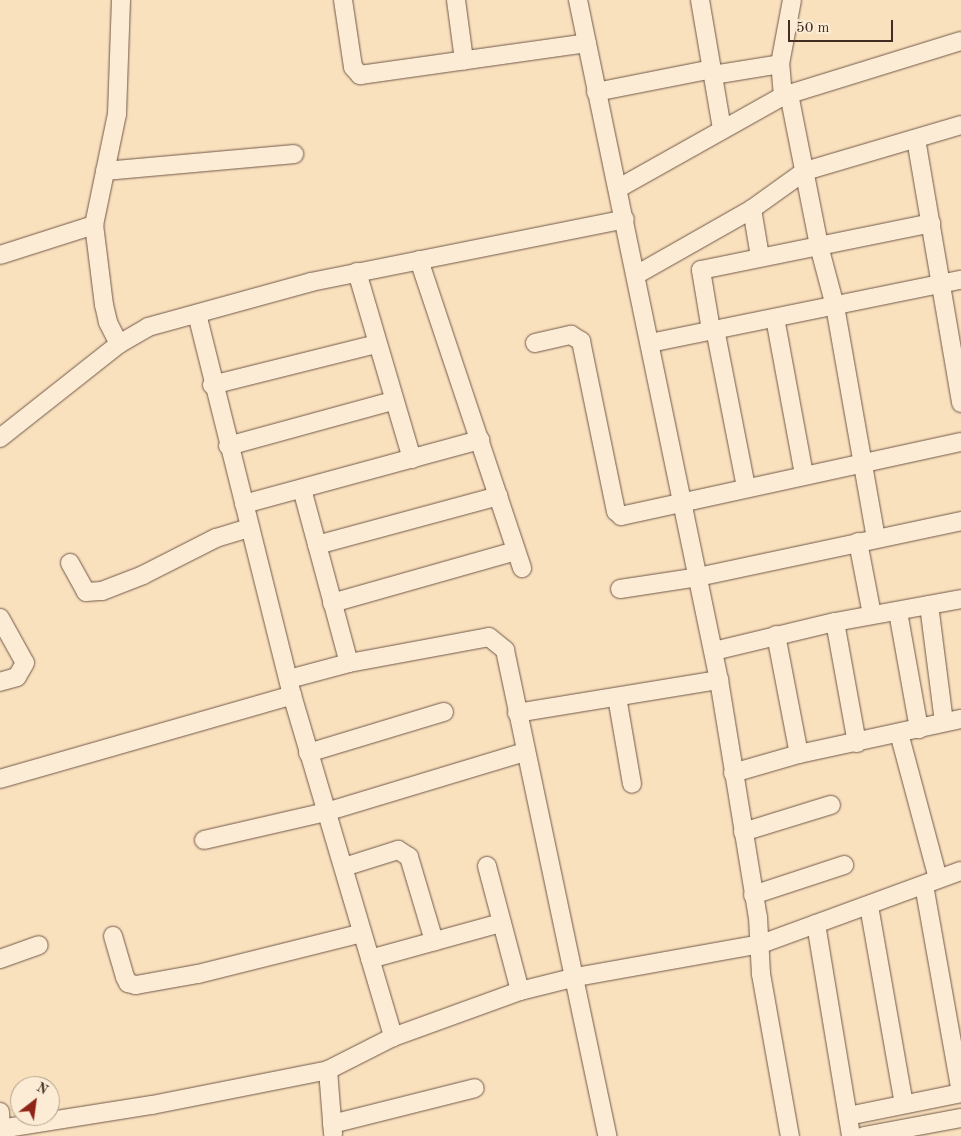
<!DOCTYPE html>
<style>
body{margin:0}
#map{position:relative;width:961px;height:1136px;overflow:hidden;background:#fae1be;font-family:"Old Standard TT",serif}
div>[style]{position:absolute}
.roads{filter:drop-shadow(0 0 1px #715949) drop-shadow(0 0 1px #715949)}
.minor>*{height:18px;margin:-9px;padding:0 9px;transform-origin:9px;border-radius:9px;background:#fcecd5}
span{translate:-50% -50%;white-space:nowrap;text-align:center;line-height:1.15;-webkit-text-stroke:4px #fcecd5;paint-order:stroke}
.north{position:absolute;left:10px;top:1076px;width:50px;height:50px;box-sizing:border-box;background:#fcecd5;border:1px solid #b29f8d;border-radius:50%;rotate:30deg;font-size:14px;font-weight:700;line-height:20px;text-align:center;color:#432c22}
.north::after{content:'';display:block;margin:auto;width:18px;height:22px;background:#8f2418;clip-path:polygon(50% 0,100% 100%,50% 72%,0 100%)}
.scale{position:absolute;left:788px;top:20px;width:105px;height:22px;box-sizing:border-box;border:2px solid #432c22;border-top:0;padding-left:6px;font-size:15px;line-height:18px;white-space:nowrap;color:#432c22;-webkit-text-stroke:4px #fcecd5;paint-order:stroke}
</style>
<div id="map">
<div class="roads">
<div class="minor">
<i style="left:343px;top:0;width:68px;rotate:81.5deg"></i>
<i style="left:353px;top:67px;width:11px;rotate:49deg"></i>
<i style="left:360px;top:75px;width:229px;rotate:-8deg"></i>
<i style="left:456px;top:0;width:61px;rotate:82.4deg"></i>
<i style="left:578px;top:0;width:694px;rotate:78.29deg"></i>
<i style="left:719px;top:680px;width:240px;rotate:80.7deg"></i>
<i style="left:758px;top:917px;width:57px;rotate:87deg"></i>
<i style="left:761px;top:974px;width:165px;rotate:79.9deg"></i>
<i style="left:700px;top:0;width:131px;rotate:80.3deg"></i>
<i style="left:713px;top:75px;width:68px;rotate:-9.3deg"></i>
<i style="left:596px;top:92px;width:118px;rotate:-11.2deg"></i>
<i style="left:789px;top:94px;width:155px;rotate:78.8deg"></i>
<i style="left:819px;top:246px;width:62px;rotate:75.1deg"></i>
<i style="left:835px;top:306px;width:236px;rotate:80deg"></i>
<i style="left:783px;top:96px;width:32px;rotate:-95deg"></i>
<i style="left:780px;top:64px;width:65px;rotate:-79.4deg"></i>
<i style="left:916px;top:139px;width:268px;rotate:80.3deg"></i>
<i style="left:105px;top:171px;width:190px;rotate:-5.1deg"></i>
<i style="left:619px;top:188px;width:188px;rotate:-29.3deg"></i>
<i style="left:783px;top:96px;width:186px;rotate:-17.2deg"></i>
<i style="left:752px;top:209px;width:49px;rotate:80.5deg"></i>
<i style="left:0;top:255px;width:99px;rotate:-17.7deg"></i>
<i style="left:419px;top:260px;width:325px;rotate:71.5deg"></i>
<i style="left:357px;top:272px;width:195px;rotate:73.6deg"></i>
<i style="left:636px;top:275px;width:133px;rotate:-29.6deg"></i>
<i style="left:752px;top:209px;width:65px;rotate:-35.6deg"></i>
<i style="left:805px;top:171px;width:163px;rotate:-16.4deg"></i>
<i style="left:197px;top:314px;width:393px;rotate:76deg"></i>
<i style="left:292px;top:695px;width:357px;rotate:73.5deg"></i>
<i style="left:775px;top:318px;width:160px;rotate:79.5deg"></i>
<i style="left:715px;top:329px;width:161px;rotate:78.9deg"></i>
<i style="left:711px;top:330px;width:61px;rotate:-99.5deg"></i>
<i style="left:701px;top:270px;width:235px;rotate:-11.5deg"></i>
<i style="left:535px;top:343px;width:37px;rotate:-13deg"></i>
<i style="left:571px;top:335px;width:12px;rotate:31deg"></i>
<i style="left:581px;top:341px;width:174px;rotate:78.4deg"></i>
<i style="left:616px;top:511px;width:7px;rotate:45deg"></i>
<i style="left:621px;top:516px;width:348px;rotate:-12.3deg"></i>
<i style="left:650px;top:343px;width:317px;rotate:-11.5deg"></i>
<i style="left:119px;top:344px;width:25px;rotate:-117deg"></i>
<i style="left:108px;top:322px;width:17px;rotate:-103deg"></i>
<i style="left:104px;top:305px;width:81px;rotate:-97.1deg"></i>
<i style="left:94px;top:225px;width:113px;rotate:-78.3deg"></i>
<i style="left:117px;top:114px;width:114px;rotate:-88deg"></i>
<i style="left:212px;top:385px;width:169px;rotate:-14deg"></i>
<i style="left:0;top:438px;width:152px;rotate:-38.3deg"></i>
<i style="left:119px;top:344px;width:34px;rotate:-30deg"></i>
<i style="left:148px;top:327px;width:169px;rotate:-15.4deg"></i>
<i style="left:311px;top:282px;width:320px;rotate:-11.3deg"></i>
<i style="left:228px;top:446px;width:171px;rotate:-15.3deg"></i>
<i style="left:302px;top:489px;width:180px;rotate:74.9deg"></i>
<i style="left:244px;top:504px;width:245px;rotate:-15.2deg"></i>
<i style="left:858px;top:542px;width:74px;rotate:79.1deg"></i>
<i style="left:317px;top:545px;width:188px;rotate:-15.1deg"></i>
<i style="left:70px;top:563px;width:33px;rotate:61deg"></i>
<i style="left:86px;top:592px;width:16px;rotate:-4deg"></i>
<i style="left:102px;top:591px;width:44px;rotate:-21.3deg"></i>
<i style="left:143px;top:575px;width:82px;rotate:-26.9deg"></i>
<i style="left:216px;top:538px;width:34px;rotate:-17deg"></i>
<i style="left:620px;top:589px;width:79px;rotate:-8.7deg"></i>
<i style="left:698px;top:577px;width:269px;rotate:-12deg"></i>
<i style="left:332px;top:603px;width:191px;rotate:-15.8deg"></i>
<i style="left:929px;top:605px;width:118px;rotate:82.7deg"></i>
<i style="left:898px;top:612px;width:119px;rotate:79.8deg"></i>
<i style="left:0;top:618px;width:51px;rotate:60.9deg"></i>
<i style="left:25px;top:663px;width:16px;rotate:120deg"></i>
<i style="left:17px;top:677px;width:18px;rotate:164deg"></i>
<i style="left:835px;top:622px;width:123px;rotate:79.7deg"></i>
<i style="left:776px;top:635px;width:121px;rotate:79.1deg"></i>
<i style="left:799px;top:754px;width:166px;rotate:-12.2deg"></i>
<i style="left:714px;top:651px;width:124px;rotate:-13.5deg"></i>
<i style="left:835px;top:622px;width:128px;rotate:-10.3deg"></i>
<i style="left:289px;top:679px;width:62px;rotate:-14.9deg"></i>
<i style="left:349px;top:663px;width:142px;rotate:-10.5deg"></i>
<i style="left:489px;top:637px;width:21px;rotate:39deg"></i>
<i style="left:505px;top:650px;width:497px;rotate:78.1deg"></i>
<i style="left:617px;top:697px;width:88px;rotate:80.2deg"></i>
<i style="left:517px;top:713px;width:205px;rotate:-9.3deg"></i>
<i style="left:899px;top:733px;width:151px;rotate:75deg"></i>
<i style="left:308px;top:753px;width:142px;rotate:-16.8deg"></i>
<i style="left:733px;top:773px;width:69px;rotate:-16.1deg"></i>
<i style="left:0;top:779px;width:304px;rotate:-16deg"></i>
<i style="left:743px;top:832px;width:92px;rotate:-17.1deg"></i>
<i style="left:204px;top:840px;width:125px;rotate:-12.9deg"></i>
<i style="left:326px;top:812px;width:208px;rotate:-16.8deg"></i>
<i style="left:487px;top:866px;width:129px;rotate:75.2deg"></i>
<i style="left:344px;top:867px;width:57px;rotate:-17.5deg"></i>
<i style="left:398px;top:850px;width:13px;rotate:32deg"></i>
<i style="left:409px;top:857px;width:88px;rotate:73.4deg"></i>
<i style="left:924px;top:885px;width:210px;rotate:79.9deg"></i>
<i style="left:753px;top:895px;width:96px;rotate:-18.2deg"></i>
<i style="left:869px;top:906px;width:201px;rotate:80deg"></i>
<i style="left:816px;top:924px;width:215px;rotate:80.6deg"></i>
<i style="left:113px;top:936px;width:43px;rotate:73.7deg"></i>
<i style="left:125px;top:977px;width:7px;rotate:63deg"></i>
<i style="left:128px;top:983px;width:8px;rotate:14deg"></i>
<i style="left:136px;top:985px;width:63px;rotate:-10.1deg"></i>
<i style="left:198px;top:974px;width:169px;rotate:-14deg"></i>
<i style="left:0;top:959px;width:41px;rotate:-19.7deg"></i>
<i style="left:370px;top:959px;width:136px;rotate:-15.4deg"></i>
<i style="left:328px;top:1070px;width:64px;rotate:85.5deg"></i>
<i style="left:0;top:1112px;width:17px;rotate:87deg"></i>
<i style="left:848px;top:1116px;width:115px;rotate:-11.5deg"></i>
<i style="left:332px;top:1124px;width:147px;rotate:-14.1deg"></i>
<i style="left:0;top:1129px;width:154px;rotate:-9deg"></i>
<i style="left:152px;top:1105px;width:179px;rotate:-11.2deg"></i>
<i style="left:328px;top:1070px;width:73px;rotate:-26.9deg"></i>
<i style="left:393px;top:1037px;width:135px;rotate:-19.9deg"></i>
<i style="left:520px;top:991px;width:58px;rotate:-14deg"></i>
<i style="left:576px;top:977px;width:188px;rotate:-10.1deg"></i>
<i style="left:761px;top:944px;width:213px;rotate:-20.1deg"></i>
<i style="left:864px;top:1136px;width:99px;rotate:-10.5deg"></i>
</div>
</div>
<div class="north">N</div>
<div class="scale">50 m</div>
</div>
